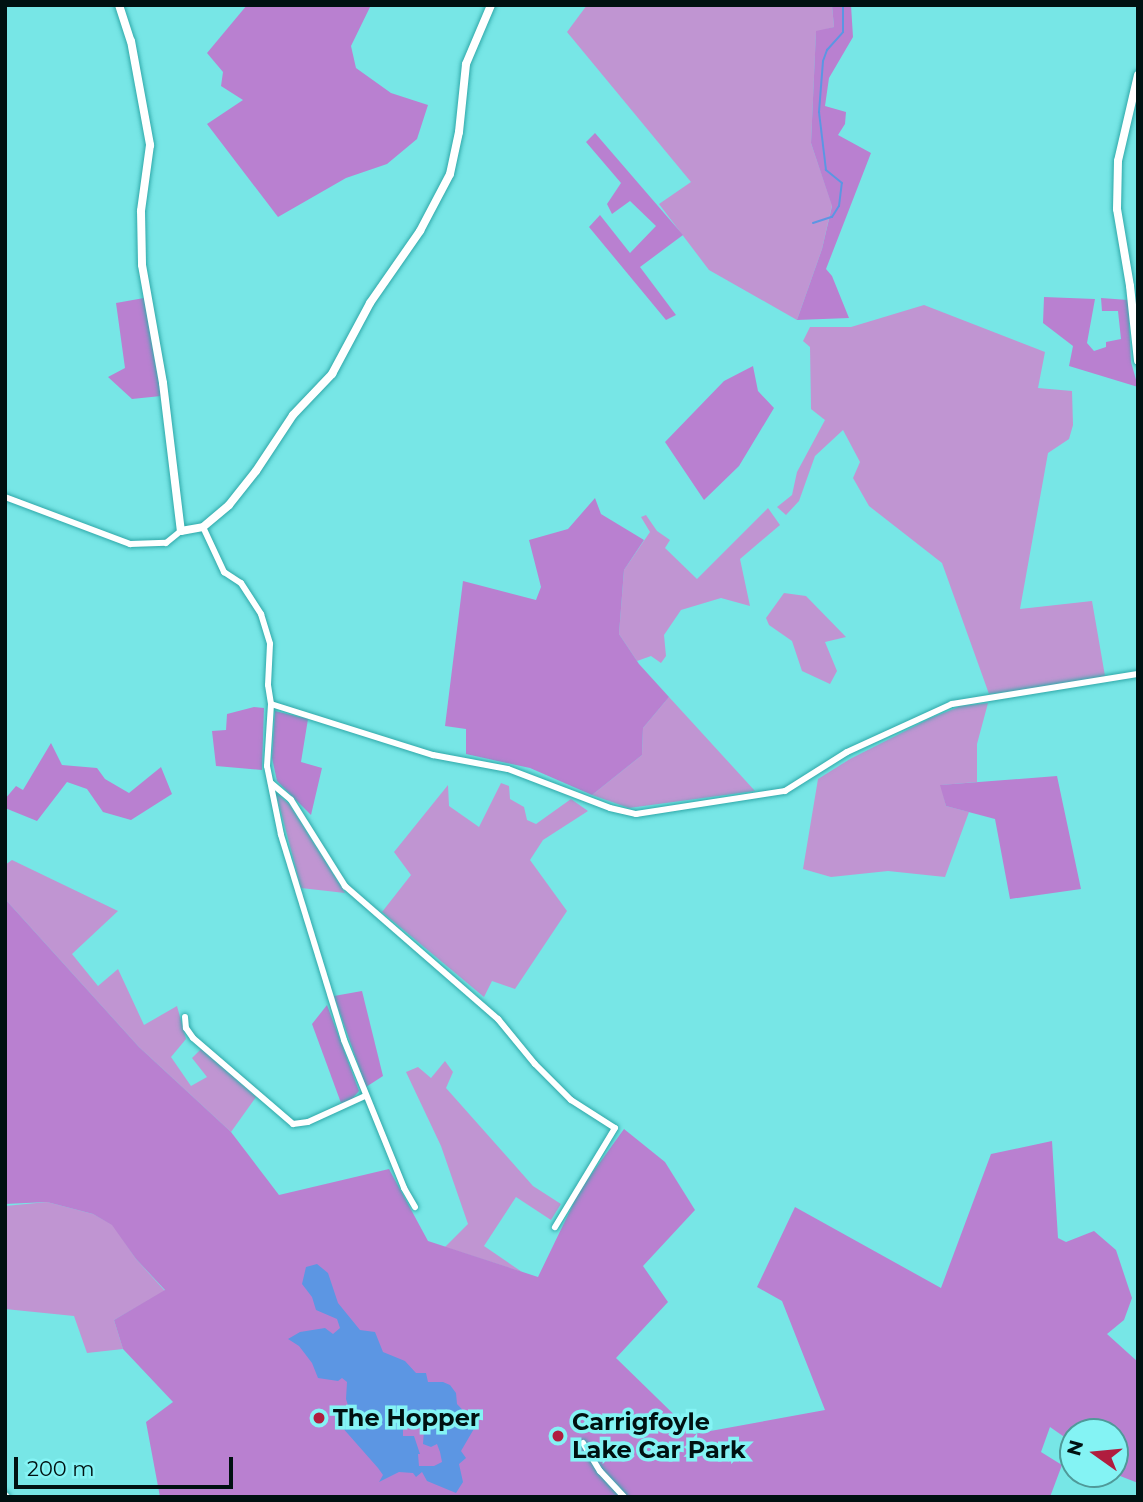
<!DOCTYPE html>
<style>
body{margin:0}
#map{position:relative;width:1143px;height:1502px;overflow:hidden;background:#77e6e6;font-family:Montserrat,sans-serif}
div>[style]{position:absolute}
.green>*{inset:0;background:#c095d2}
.forest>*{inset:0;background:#b980d0}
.water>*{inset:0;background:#5c96e3}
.stream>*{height:2px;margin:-1px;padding:0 1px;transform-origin:1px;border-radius:1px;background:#5c96e3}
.roads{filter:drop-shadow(0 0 2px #2fa8a9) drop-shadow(0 0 2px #2fa8a9)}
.minor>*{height:6px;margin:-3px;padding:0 3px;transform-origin:3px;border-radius:3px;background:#fff}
.tertiary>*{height:8px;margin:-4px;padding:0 4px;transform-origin:4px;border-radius:4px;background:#fff}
.dots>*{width:19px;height:19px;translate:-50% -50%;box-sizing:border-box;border:4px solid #84f3f4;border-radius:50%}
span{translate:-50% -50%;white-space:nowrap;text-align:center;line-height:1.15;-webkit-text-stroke:7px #84f3f4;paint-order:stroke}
.poi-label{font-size:24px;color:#011;font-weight:700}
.left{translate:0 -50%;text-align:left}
.frame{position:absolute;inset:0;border:7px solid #011;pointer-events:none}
.north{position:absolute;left:1059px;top:1418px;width:70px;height:70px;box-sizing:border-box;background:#84f3f4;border:2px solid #4f9999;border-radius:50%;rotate:285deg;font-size:19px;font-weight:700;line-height:28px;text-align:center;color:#011}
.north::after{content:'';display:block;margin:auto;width:24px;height:32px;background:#b01d3e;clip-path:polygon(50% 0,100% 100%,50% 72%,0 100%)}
.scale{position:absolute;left:14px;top:1457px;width:219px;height:32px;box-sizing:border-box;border:4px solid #011;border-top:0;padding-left:9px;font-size:21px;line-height:24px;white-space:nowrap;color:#011;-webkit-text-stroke:5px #84f3f4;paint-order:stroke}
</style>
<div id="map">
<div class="green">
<i style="clip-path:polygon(587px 5px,832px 5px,834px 27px,816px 32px,811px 143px,832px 205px,822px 249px,797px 320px,709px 270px,659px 204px,691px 182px,567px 32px)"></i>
<i style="clip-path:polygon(924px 305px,1045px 352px,1038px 388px,1072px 391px,1073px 425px,1069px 439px,1048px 453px,1020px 609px,1092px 601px,1105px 676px,1058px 686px,989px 694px,942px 563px,869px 506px,853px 478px,860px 462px,843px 430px,815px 456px,799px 501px,786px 515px,777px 507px,792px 495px,797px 472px,825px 420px,811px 409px,810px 347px,803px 341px,810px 327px,851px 327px)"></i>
<i style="clip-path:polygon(768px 508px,780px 525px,740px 559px,750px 606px,721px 598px,681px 610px,664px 635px,666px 656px,661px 663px,651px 656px,637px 661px,619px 634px,624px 570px,650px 532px,641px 517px,646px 515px,657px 531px,670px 540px,665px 548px,697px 579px)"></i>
<i style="clip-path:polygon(784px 593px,806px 596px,846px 637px,825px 642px,837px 671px,830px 684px,802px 671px,792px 641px,769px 625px,766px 618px)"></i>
<i style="clip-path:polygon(669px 697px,755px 791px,629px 808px,592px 795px,642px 755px,643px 728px)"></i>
<i style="clip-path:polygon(988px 703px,977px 744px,977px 782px,941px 785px,946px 806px,969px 812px,945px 877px,888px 871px,831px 877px,803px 869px,818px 779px,850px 759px,931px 718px,961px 706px)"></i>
<i style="clip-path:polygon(501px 783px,509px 786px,510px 799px,524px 807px,527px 820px,536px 824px,571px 799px,588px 811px,543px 840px,530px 860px,567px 911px,515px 989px,492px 981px,484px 997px,382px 912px,411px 875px,394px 852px,448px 785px,449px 806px,479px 827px)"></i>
<i style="clip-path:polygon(276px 793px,289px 804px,345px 893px,301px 888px)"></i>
<i style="clip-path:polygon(12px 860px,118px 911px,72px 954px,98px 986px,118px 969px,144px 1025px,177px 1006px,186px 1039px,171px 1057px,191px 1086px,207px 1077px,192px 1058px,201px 1049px,256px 1097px,231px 1132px,139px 1047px,5px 899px,5px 865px)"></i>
<i style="clip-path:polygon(445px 1061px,453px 1072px,446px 1088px,533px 1186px,561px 1204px,551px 1220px,516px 1197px,484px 1246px,522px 1272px,445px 1247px,468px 1224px,441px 1146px,406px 1072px,418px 1067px,431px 1078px)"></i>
<i style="clip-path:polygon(47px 1202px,93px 1214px,113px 1225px,136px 1259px,165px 1291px,114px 1320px,123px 1349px,87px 1353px,74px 1316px,5px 1309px,5px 1206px)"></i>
</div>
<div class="forest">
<i style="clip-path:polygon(247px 5px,371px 5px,351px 46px,356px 68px,391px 93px,428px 105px,417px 139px,387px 164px,346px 178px,278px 217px,207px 124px,243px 100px,221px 86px,223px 72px,207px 53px)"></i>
<i style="clip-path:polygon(832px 5px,851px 5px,853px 37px,829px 78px,825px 106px,846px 112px,845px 124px,838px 135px,871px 153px,826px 269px,832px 276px,849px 318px,797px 320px,822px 249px,832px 206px,811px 143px,816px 31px,834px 27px)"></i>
<i style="clip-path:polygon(595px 133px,683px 235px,640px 267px,676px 315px,666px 320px,589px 227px,600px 215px,630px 253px,656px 226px,630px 201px,612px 214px,607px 204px,621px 183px,586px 142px)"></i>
<i style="clip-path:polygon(1044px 297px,1095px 299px,1087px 343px,1094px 351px,1106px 347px,1106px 342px,1121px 339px,1118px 311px,1102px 311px,1101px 298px,1128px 300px,1131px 362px,1138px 387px,1069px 366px,1073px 346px,1043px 323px)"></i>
<i style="clip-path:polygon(144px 298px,161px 396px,132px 399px,108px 377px,125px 368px,116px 303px)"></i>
<i style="clip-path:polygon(753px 366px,758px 391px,774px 408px,739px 466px,704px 500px,665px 442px,724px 381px)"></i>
<i style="clip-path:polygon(595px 498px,601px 514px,644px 540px,624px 570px,619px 634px,639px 664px,669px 697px,643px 728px,642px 755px,592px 795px,530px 768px,466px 754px,466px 729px,445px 726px,463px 581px,536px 600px,541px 587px,529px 540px,568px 529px)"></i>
<i style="clip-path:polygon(254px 707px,264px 708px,262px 770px,216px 766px,212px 731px,226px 730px,227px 714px)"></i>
<i style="clip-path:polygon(275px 711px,308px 719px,301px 762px,322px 768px,311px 815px,277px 781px,272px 758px)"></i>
<i style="clip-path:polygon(51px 743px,62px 765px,97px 768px,105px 779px,129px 793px,161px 767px,172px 794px,131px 820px,103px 812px,87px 789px,67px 782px,37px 821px,5px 808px,5px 799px,16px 786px,23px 790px)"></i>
<i style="clip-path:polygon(1057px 776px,1081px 889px,1010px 899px,995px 819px,946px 806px,940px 785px)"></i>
<i style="clip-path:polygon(5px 899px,139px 1047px,231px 1132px,279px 1195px,389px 1169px,428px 1241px,538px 1277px,580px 1190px,624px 1129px,665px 1162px,695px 1210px,643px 1266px,668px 1302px,616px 1358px,694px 1434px,825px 1410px,782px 1301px,757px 1287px,795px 1207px,941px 1288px,991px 1154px,1052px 1141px,1058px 1238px,1066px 1242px,1094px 1231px,1116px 1250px,1132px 1298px,1124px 1320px,1107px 1334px,1138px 1362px,1138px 1483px,1115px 1474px,1115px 1432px,1073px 1432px,1073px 1443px,1050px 1427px,1041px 1452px,1062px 1465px,1050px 1497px,160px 1497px,146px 1422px,173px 1402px,123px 1349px,114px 1320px,165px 1290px,136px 1259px,112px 1225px,93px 1214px,47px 1202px,5px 1204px)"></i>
<i style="clip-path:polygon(362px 991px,383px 1076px,366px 1087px,334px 996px)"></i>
<i style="clip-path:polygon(327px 1005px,359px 1091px,351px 1100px,341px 1103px,312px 1024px)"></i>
</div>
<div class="water">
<i style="clip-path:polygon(evenodd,317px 1264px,328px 1273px,338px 1303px,360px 1330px,375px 1332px,383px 1352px,405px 1361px,416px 1373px,426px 1373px,428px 1382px,443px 1382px,450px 1385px,456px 1393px,457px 1404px,473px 1421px,475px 1427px,461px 1451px,466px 1458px,459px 1464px,463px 1482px,456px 1493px,427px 1481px,422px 1472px,416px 1477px,413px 1473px,399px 1472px,379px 1482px,383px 1475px,378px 1468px,341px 1426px,345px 1417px,351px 1415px,346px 1399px,347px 1382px,342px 1378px,338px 1381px,318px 1378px,312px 1363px,299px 1346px,288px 1339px,300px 1332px,325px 1328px,333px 1334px,340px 1328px,337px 1319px,316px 1310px,312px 1297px,302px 1284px,306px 1267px,317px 1264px,414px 1413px,420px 1419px,420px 1429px,424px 1430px,423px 1444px,431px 1447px,437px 1444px,440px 1452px,442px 1462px,434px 1466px,419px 1466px,418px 1454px,420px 1454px,414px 1436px,403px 1436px,403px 1420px,414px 1413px)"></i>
</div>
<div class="stream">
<i style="left:813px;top:223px;width:20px;rotate:-18deg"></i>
<i style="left:832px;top:217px;width:13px;rotate:-58deg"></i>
<i style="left:839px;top:206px;width:23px;rotate:-83deg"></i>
<i style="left:842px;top:183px;width:21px;rotate:-141deg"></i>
<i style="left:826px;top:170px;width:58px;rotate:-96.9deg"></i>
<i style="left:819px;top:112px;width:51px;rotate:-85.5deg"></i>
<i style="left:823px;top:61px;width:12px;rotate:-70deg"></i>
<i style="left:827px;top:50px;width:24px;rotate:-48deg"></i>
<i style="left:843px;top:32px;width:27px;rotate:-90deg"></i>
</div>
<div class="roads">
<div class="minor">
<i style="left:5px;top:497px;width:134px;rotate:20.6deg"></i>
<i style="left:130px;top:544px;width:36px;rotate:-2deg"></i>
<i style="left:166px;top:543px;width:19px;rotate:-39deg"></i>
<i style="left:203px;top:527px;width:50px;rotate:65deg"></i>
<i style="left:224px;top:572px;width:20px;rotate:33deg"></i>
<i style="left:241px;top:583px;width:37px;rotate:57deg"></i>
<i style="left:261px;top:614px;width:31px;rotate:73deg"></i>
<i style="left:270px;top:644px;width:41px;rotate:92.8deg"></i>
<i style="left:268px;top:685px;width:19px;rotate:81deg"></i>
<i style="left:271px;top:704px;width:62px;rotate:93.7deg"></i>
<i style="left:267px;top:766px;width:70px;rotate:78.5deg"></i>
<i style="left:281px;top:835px;width:214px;rotate:72.9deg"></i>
<i style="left:344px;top:1040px;width:160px;rotate:67.9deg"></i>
<i style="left:404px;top:1188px;width:22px;rotate:60deg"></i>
<i style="left:271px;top:704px;width:170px;rotate:17.5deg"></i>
<i style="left:433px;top:755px;width:76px;rotate:10.6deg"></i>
<i style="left:508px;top:769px;width:109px;rotate:20.9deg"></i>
<i style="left:610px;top:808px;width:27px;rotate:13deg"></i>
<i style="left:636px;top:814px;width:151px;rotate:-8.8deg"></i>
<i style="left:785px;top:791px;width:73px;rotate:-32.2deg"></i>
<i style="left:847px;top:752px;width:115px;rotate:-24.6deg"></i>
<i style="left:952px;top:704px;width:188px;rotate:-9.2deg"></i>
<i style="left:271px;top:783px;width:26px;rotate:40deg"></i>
<i style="left:291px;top:800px;width:102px;rotate:57.9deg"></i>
<i style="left:345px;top:886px;width:203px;rotate:41deg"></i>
<i style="left:498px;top:1019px;width:58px;rotate:50.6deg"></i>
<i style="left:535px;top:1064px;width:51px;rotate:45deg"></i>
<i style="left:571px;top:1100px;width:52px;rotate:32.5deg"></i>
<i style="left:615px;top:1128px;width:116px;rotate:121.2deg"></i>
<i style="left:185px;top:1017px;width:11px;rotate:85deg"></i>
<i style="left:186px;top:1028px;width:12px;rotate:55deg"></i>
<i style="left:193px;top:1038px;width:132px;rotate:40.7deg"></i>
<i style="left:293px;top:1124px;width:15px;rotate:-8deg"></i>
<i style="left:308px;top:1122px;width:63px;rotate:-24.5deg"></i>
<i style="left:583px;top:1443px;width:33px;rotate:59deg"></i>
<i style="left:600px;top:1471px;width:35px;rotate:47deg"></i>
</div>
<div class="tertiary">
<i style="left:119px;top:5px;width:38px;rotate:72deg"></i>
<i style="left:131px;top:41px;width:106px;rotate:79.6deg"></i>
<i style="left:150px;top:145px;width:67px;rotate:97.8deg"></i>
<i style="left:141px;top:211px;width:54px;rotate:88.9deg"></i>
<i style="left:142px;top:265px;width:120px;rotate:79.9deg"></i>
<i style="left:163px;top:383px;width:149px;rotate:83.1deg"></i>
<i style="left:181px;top:531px;width:22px;rotate:-10deg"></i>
<i style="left:203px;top:527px;width:34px;rotate:-40deg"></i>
<i style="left:229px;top:505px;width:43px;rotate:-51.5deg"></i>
<i style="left:256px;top:471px;width:67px;rotate:-56.5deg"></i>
<i style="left:293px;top:415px;width:57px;rotate:-46.4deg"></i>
<i style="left:332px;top:374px;width:81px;rotate:-61.8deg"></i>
<i style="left:370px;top:303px;width:88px;rotate:-55.2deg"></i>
<i style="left:420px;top:231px;width:64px;rotate:-62.2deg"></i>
<i style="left:450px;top:174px;width:43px;rotate:-77.9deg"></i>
<i style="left:459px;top:132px;width:68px;rotate:-84.1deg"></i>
<i style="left:466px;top:64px;width:64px;rotate:-67deg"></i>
<i style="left:1138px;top:75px;width:88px;rotate:103.1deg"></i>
<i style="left:1118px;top:161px;width:48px;rotate:91.2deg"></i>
<i style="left:1117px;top:209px;width:78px;rotate:80.4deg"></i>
<i style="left:1130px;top:286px;width:75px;rotate:83.9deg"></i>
<i style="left:5px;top:1496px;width:1px;rotate:45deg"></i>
</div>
</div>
<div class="dots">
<i style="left:319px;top:1418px;background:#b01d3e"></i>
<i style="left:558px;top:1436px;background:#b01d3e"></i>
</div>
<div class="poi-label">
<span class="left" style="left:333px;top:1418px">The Hopper</span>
<span class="left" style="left:572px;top:1436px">Carrigfoyle<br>Lake Car Park</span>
</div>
<div class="frame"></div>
<div class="north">N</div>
<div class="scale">200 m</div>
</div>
